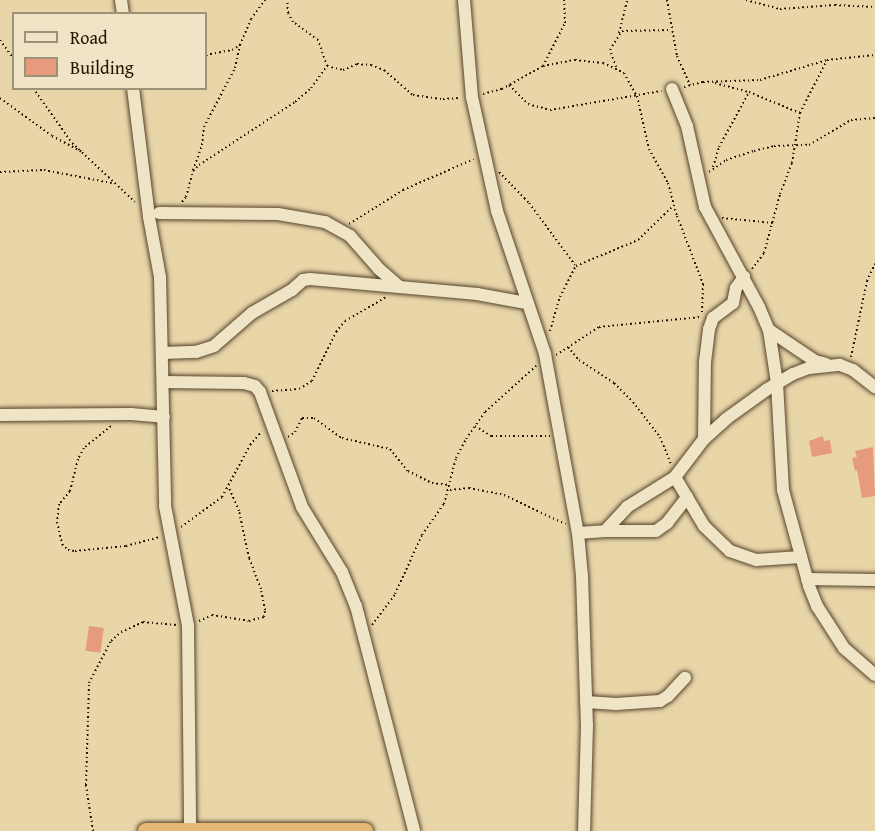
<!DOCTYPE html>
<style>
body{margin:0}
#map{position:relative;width:875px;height:831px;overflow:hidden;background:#e8d5a8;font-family:"Gentium Book Plus",serif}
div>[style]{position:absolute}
.building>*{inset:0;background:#e59b7c;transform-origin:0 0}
.path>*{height:2px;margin-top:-1px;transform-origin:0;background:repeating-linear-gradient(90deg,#251304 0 1.5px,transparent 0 4.5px)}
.roads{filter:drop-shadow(0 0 2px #56442d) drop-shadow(0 0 2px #56442d)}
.minor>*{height:12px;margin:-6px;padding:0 6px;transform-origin:6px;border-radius:6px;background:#f0e4c6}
.highway>*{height:16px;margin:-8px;padding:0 8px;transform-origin:8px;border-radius:8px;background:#e4ba74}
span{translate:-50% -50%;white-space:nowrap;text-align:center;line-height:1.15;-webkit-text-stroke:4.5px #f0e4c6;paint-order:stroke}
.legend{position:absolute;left:12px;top:12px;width:195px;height:78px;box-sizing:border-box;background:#f0e4c6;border:2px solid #9f9078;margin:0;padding:8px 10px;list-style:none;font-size:18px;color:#251304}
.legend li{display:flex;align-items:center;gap:12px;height:30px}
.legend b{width:30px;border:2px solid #9f9078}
</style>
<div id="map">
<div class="building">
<i style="clip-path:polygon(823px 436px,824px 441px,830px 440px,832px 453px,812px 457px,809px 441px)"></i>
<i style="clip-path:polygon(873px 447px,875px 496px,862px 498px,857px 470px,855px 471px,852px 458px,857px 457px,855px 451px)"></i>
<i style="left:89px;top:626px;width:15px;height:25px;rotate:8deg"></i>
</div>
<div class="path">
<i style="left:667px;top:0;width:57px;rotate:79.9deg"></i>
<i style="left:677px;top:56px;width:32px;rotate:66deg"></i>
<i style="left:746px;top:0;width:35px;rotate:15deg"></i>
<i style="left:780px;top:9px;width:55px;rotate:-4.2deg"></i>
<i style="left:835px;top:5px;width:40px;rotate:2.9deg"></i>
<i style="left:619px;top:33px;width:34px;rotate:-76deg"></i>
<i style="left:0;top:40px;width:24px;rotate:54deg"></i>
<i style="left:206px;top:55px;width:26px;rotate:-11deg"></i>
<i style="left:232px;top:50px;width:9px;rotate:-32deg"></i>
<i style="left:240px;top:45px;width:28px;rotate:-67deg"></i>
<i style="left:251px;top:19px;width:24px;rotate:-54deg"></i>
<i style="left:327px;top:66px;width:16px;rotate:14deg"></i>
<i style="left:343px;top:70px;width:15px;rotate:-23deg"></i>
<i style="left:357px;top:64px;width:14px;rotate:4deg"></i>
<i style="left:371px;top:65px;width:14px;rotate:21deg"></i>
<i style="left:384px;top:70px;width:38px;rotate:41deg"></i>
<i style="left:413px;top:95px;width:30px;rotate:8deg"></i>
<i style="left:443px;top:99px;width:17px;rotate:-3deg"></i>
<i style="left:543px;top:66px;width:48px;rotate:-62.9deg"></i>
<i style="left:565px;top:23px;width:23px;rotate:-92deg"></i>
<i style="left:616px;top:67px;width:18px;rotate:-109deg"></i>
<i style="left:610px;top:50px;width:22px;rotate:-58deg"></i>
<i style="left:622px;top:31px;width:49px;rotate:-1.2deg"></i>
<i style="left:715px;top:83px;width:35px;rotate:15deg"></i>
<i style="left:749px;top:92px;width:55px;rotate:22.4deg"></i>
<i style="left:509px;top:85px;width:27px;rotate:45deg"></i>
<i style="left:528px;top:104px;width:23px;rotate:15deg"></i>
<i style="left:550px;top:110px;width:113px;rotate:-9.7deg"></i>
<i style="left:684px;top:87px;width:20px;rotate:-15deg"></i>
<i style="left:703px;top:82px;width:57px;rotate:-2deg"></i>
<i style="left:760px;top:80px;width:70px;rotate:-16.6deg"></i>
<i style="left:827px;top:60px;width:48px;rotate:-5.9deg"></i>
<i style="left:33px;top:88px;width:67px;rotate:54.7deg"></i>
<i style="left:72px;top:143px;width:86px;rotate:43.1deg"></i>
<i style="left:483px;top:94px;width:20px;rotate:-15deg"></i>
<i style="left:502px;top:89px;width:47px;rotate:-29.3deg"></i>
<i style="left:543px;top:66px;width:33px;rotate:-11deg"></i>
<i style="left:575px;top:60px;width:28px;rotate:6deg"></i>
<i style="left:603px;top:63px;width:23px;rotate:25deg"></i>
<i style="left:624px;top:73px;width:26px;rotate:61deg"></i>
<i style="left:637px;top:96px;width:54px;rotate:77.2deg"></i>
<i style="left:649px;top:149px;width:39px;rotate:61deg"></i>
<i style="left:668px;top:183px;width:34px;rotate:75deg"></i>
<i style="left:677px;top:216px;width:73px;rotate:69.1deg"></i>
<i style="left:703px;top:284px;width:30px;rotate:92deg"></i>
<i style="left:0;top:98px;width:64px;rotate:36.2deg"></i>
<i style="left:52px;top:136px;width:34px;rotate:28deg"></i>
<i style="left:713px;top:167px;width:21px;rotate:-73deg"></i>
<i style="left:719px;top:147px;width:63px;rotate:-61.4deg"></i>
<i style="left:193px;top:170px;width:27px;rotate:-70deg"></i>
<i style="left:202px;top:145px;width:18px;rotate:-84deg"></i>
<i style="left:204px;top:127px;width:67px;rotate:-62.3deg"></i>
<i style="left:235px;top:68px;width:24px;rotate:-78deg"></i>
<i style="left:0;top:172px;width:44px;rotate:-2.6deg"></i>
<i style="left:44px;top:170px;width:69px;rotate:10.8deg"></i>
<i style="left:499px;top:172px;width:43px;rotate:45.9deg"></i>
<i style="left:529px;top:203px;width:77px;rotate:53.4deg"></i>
<i style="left:709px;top:172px;width:21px;rotate:-35deg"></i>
<i style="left:726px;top:160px;width:29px;rotate:-18deg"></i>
<i style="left:754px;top:151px;width:21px;rotate:-14deg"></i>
<i style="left:774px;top:146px;width:35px;rotate:-2deg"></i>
<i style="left:809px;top:145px;width:49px;rotate:-30.8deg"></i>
<i style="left:851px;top:120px;width:24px;rotate:-5deg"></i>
<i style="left:182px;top:202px;width:6px;rotate:-51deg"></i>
<i style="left:186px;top:197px;width:27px;rotate:-75deg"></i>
<i style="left:193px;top:171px;width:8px;rotate:-45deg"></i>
<i style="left:199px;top:165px;width:115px;rotate:-33.3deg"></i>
<i style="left:295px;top:102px;width:21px;rotate:-41deg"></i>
<i style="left:311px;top:88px;width:27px;rotate:-54deg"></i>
<i style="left:327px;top:66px;width:28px;rotate:-109deg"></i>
<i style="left:318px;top:40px;width:31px;rotate:-144deg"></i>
<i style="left:293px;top:22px;width:10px;rotate:-119deg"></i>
<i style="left:288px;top:13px;width:13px;rotate:-94deg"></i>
<i style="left:722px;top:218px;width:51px;rotate:5.6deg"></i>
<i style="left:349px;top:224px;width:64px;rotate:-32.2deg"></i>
<i style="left:403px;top:190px;width:77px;rotate:-23.6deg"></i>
<i style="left:752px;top:269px;width:20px;rotate:-53deg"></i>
<i style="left:764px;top:253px;width:61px;rotate:-74.8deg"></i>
<i style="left:780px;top:194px;width:33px;rotate:-69deg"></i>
<i style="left:792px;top:163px;width:51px;rotate:-80.9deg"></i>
<i style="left:800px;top:113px;width:59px;rotate:-63deg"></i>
<i style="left:550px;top:331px;width:35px;rotate:-74deg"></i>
<i style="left:560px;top:297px;width:35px;rotate:-63deg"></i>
<i style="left:576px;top:266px;width:67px;rotate:-22.8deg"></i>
<i style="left:638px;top:240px;width:50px;rotate:-44.2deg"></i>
<i style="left:568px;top:347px;width:17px;rotate:50deg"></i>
<i style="left:579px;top:360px;width:42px;rotate:33.3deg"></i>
<i style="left:614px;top:383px;width:27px;rotate:45deg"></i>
<i style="left:633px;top:402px;width:44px;rotate:52.4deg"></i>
<i style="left:660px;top:437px;width:29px;rotate:68deg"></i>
<i style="left:556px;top:355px;width:51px;rotate:-33.1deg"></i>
<i style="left:599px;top:327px;width:102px;rotate:-5.6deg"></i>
<i style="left:851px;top:357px;width:78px;rotate:-78.1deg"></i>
<i style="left:867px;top:281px;width:19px;rotate:-65deg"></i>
<i style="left:272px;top:391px;width:27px;rotate:-4deg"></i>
<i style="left:299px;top:389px;width:15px;rotate:-32deg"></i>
<i style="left:312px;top:381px;width:55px;rotate:-63.9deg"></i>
<i style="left:336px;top:332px;width:14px;rotate:-51deg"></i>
<i style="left:345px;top:321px;width:48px;rotate:-30.3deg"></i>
<i style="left:111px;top:426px;width:35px;rotate:141deg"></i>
<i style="left:84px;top:448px;width:13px;rotate:119deg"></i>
<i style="left:78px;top:459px;width:33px;rotate:104deg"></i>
<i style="left:70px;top:491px;width:17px;rotate:130deg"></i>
<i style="left:59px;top:504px;width:18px;rotate:96deg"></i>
<i style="left:57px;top:522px;width:23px;rotate:77deg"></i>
<i style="left:62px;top:544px;width:8px;rotate:45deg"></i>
<i style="left:68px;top:550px;width:7px;rotate:8deg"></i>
<i style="left:75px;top:551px;width:51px;rotate:-5.6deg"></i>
<i style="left:126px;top:546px;width:35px;rotate:-15deg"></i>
<i style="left:475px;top:426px;width:19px;rotate:32deg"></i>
<i style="left:491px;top:436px;width:59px"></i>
<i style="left:288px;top:437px;width:9px;rotate:-36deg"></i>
<i style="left:295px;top:432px;width:16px;rotate:-63deg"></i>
<i style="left:302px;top:418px;width:12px"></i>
<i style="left:314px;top:418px;width:34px;rotate:36deg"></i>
<i style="left:342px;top:438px;width:49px;rotate:12.9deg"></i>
<i style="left:390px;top:449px;width:28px;rotate:51deg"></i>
<i style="left:408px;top:471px;width:27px;rotate:27deg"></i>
<i style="left:432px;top:483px;width:18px;rotate:6deg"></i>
<i style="left:450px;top:490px;width:19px;rotate:-6deg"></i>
<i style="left:469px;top:488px;width:36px;rotate:11deg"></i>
<i style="left:504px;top:495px;width:68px;rotate:25.4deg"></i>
<i style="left:181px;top:527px;width:51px;rotate:-36.2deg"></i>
<i style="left:222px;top:497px;width:59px;rotate:-61.7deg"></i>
<i style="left:250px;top:445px;width:18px;rotate:-49deg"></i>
<i style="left:199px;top:621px;width:14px;rotate:-25deg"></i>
<i style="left:212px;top:615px;width:37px;rotate:9deg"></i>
<i style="left:249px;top:621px;width:16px;rotate:-15deg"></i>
<i style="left:264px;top:617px;width:7px;rotate:-82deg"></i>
<i style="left:265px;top:610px;width:21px;rotate:-101deg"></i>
<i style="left:261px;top:589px;width:33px;rotate:-111deg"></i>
<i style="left:249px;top:558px;width:48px;rotate:-102deg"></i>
<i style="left:239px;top:511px;width:25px;rotate:-113deg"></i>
<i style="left:372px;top:625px;width:39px;rotate:-53deg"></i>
<i style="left:395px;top:594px;width:65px;rotate:-65.4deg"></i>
<i style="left:422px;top:535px;width:38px;rotate:-55deg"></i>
<i style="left:444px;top:504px;width:48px;rotate:-75.4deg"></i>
<i style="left:456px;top:458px;width:21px;rotate:-62deg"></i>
<i style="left:466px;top:439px;width:33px;rotate:-55deg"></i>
<i style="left:485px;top:412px;width:69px;rotate:-42deg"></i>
<i style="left:93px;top:831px;width:47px;rotate:-98.7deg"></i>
<i style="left:86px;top:785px;width:102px;rotate:-88.3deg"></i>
<i style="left:89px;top:683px;width:47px;rotate:-62.4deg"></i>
<i style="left:111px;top:641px;width:13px;rotate:-42deg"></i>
<i style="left:121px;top:632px;width:24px;rotate:-24deg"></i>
<i style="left:143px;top:622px;width:34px;rotate:5deg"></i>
</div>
<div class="roads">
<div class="minor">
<i style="left:121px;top:0;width:14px;rotate:82deg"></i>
<i style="left:464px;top:0;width:97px;rotate:85.3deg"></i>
<i style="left:472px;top:97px;width:117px;rotate:77.6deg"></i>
<i style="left:497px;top:211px;width:151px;rotate:71.4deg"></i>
<i style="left:545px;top:354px;width:182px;rotate:79.6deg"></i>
<i style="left:578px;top:533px;width:43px;rotate:84.7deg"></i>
<i style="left:582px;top:576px;width:149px;rotate:88.1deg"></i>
<i style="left:587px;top:725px;width:106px;rotate:91.6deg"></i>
<i style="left:133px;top:88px;width:130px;rotate:82.9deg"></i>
<i style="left:149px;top:217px;width:61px;rotate:79.6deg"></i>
<i style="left:160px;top:277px;width:229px;rotate:88.7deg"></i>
<i style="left:165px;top:506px;width:122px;rotate:79.1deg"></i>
<i style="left:188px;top:626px;width:204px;rotate:89.4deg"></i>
<i style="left:672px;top:89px;width:40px;rotate:68deg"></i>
<i style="left:687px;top:126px;width:83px;rotate:77.5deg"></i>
<i style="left:705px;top:207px;width:114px;rotate:61.6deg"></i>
<i style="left:759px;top:307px;width:25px;rotate:67deg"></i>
<i style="left:769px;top:330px;width:54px;rotate:81.4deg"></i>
<i style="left:777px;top:383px;width:107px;rotate:86.8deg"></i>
<i style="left:783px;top:490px;width:99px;rotate:74.8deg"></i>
<i style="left:809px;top:586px;width:22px;rotate:68deg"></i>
<i style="left:817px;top:606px;width:50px;rotate:57.3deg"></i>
<i style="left:844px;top:648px;width:41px;rotate:41.1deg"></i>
<i style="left:159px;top:213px;width:119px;rotate:0.5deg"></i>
<i style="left:278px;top:214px;width:48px;rotate:9.7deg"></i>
<i style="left:325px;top:222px;width:29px;rotate:29deg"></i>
<i style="left:350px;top:236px;width:44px;rotate:48.7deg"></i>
<i style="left:379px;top:269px;width:28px;rotate:41deg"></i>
<i style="left:769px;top:330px;width:55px;rotate:34deg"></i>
<i style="left:815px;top:361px;width:11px;rotate:15deg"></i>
<i style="left:162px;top:353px;width:34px;rotate:-2deg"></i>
<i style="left:196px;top:352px;width:19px;rotate:-18deg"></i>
<i style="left:214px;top:346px;width:50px;rotate:-41deg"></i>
<i style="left:252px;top:313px;width:46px;rotate:-29.9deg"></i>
<i style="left:292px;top:290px;width:15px;rotate:-42deg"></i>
<i style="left:303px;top:280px;width:7px;rotate:-8deg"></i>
<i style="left:310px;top:279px;width:168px;rotate:5.1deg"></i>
<i style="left:477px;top:294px;width:50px;rotate:10.4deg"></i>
<i style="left:164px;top:382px;width:80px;rotate:0.7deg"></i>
<i style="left:244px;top:383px;width:11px;rotate:15deg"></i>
<i style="left:255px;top:386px;width:8px;rotate:50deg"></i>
<i style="left:260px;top:392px;width:122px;rotate:69.9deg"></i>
<i style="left:302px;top:507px;width:76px;rotate:58.4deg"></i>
<i style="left:342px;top:572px;width:37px;rotate:68deg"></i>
<i style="left:356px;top:606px;width:232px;rotate:75.5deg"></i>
<i style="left:0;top:415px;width:131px;rotate:-0.4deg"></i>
<i style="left:131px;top:414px;width:33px;rotate:5deg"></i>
<i style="left:704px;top:439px;width:77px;rotate:-89.3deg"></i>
<i style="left:705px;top:362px;width:33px;rotate:-83deg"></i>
<i style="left:709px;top:329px;width:12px;rotate:-70deg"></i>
<i style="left:713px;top:318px;width:25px;rotate:-37deg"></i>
<i style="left:733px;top:303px;width:15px;rotate:-79deg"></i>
<i style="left:736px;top:288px;width:14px;rotate:-54deg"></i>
<i style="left:675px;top:477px;width:57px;rotate:59.4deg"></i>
<i style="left:704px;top:526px;width:36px;rotate:44deg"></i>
<i style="left:730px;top:551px;width:28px;rotate:19deg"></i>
<i style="left:756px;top:560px;width:45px;rotate:-3.8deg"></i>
<i style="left:605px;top:531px;width:51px"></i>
<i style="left:656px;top:531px;width:14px;rotate:-36deg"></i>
<i style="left:667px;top:523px;width:33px;rotate:-52deg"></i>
<i style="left:578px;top:533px;width:27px;rotate:-4deg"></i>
<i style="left:605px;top:531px;width:33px;rotate:-47deg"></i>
<i style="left:627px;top:507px;width:57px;rotate:-32deg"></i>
<i style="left:675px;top:477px;width:48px;rotate:-52.7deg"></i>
<i style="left:704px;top:439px;width:30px;rotate:-42deg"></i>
<i style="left:726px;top:419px;width:49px;rotate:-35.9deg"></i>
<i style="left:766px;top:390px;width:31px;rotate:-31deg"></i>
<i style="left:793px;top:374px;width:17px;rotate:-21deg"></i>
<i style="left:809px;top:368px;width:31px;rotate:-6deg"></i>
<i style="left:840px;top:365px;width:14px;rotate:21deg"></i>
<i style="left:853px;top:370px;width:28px;rotate:38deg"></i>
<i style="left:807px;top:579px;width:68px;rotate:0.8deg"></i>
<i style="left:586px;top:702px;width:30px;rotate:4deg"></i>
<i style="left:616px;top:704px;width:44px;rotate:-3.9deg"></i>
<i style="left:660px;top:701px;width:9px;rotate:-32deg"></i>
<i style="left:668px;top:696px;width:25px;rotate:-47deg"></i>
</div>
<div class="highway">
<i style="left:146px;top:831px;width:219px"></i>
</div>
</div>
<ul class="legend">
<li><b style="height:8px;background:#f0e4c6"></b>Road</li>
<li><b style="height:16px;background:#e59b7c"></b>Building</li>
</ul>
</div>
